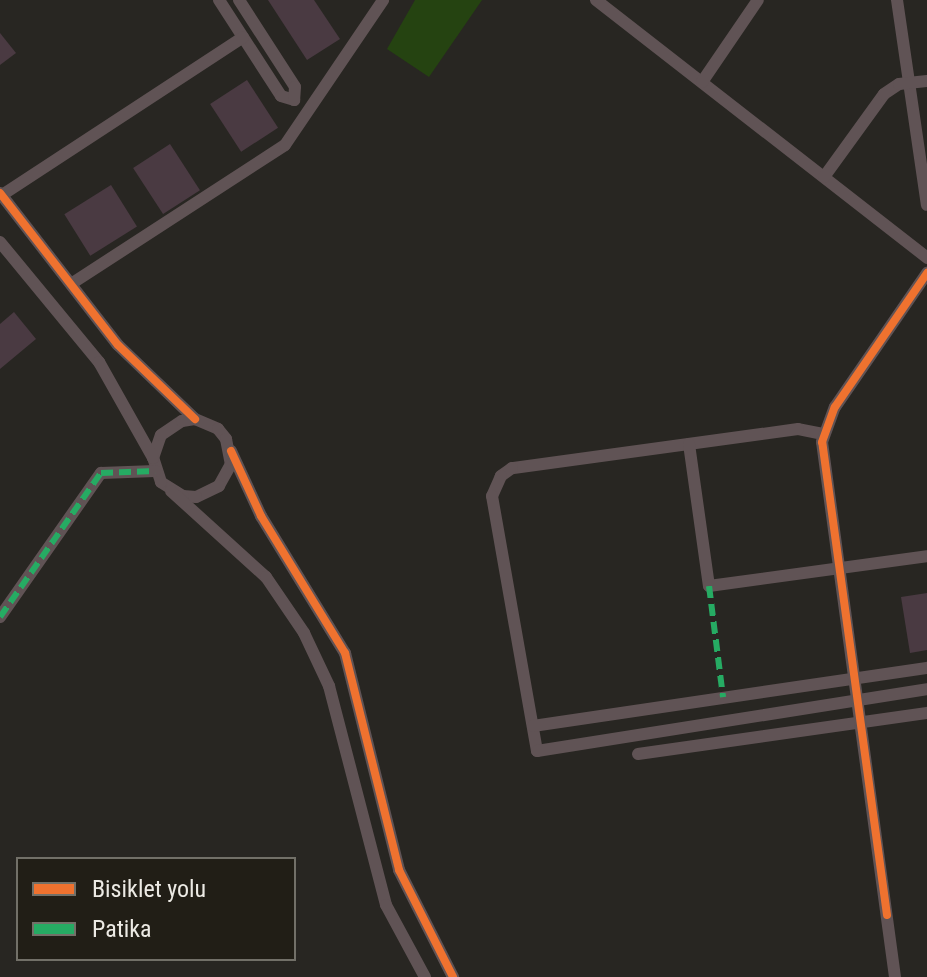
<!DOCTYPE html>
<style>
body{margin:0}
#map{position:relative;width:927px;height:977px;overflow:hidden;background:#282622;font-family:"Roboto Condensed",sans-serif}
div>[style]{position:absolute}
.green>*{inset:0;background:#254311}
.building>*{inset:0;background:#4a3a42;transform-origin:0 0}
.minor>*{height:12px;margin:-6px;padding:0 6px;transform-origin:6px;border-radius:6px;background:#605355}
.quiet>*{height:6px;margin-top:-3px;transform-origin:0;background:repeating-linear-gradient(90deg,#26ab63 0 12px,transparent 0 18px)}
.cycleway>*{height:8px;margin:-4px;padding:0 4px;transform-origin:4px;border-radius:4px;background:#ef722f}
span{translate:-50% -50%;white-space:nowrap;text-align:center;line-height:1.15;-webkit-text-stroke:6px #211e16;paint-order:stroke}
.legend{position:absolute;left:16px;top:857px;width:280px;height:104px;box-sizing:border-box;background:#211e16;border:2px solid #727068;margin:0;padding:10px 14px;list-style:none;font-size:24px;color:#eceae4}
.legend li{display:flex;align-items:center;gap:16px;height:40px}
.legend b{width:40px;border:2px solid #727068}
</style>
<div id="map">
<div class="green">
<i style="clip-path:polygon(415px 0,482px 0,429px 77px,387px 49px)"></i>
</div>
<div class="building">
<i style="clip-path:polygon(268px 0,314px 0,340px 39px,307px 60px)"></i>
<i style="clip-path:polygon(0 33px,16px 53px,0 65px)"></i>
<i style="left:247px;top:80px;width:57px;height:44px;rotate:57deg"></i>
<i style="left:170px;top:144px;width:55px;height:44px;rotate:57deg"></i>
<i style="left:111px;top:185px;width:49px;height:55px;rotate:58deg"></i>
<i style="clip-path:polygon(14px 312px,36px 339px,0 369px,0 324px)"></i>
<i style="clip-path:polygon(927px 593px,927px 650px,910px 653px,901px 597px)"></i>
</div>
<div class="minor">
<i style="left:219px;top:0;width:114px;rotate:57.1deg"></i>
<i style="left:281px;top:96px;width:14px;rotate:17deg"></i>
<i style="left:239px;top:0;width:103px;rotate:57.2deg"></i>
<i style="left:295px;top:87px;width:13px;rotate:94deg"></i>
<i style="left:596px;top:0;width:420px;rotate:37.9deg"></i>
<i style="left:897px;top:0;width:207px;rotate:81.7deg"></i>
<i style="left:702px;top:82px;width:99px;rotate:-55.7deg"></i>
<i style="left:824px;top:177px;width:102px;rotate:-54.1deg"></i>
<i style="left:884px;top:94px;width:18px;rotate:-34deg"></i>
<i style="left:899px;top:84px;width:28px;rotate:-6deg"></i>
<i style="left:0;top:193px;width:192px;rotate:52.2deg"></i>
<i style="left:118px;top:345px;width:107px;rotate:43.9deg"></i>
<i style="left:195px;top:419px;width:25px;rotate:23deg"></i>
<i style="left:218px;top:429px;width:13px;rotate:51deg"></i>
<i style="left:226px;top:439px;width:25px;rotate:79deg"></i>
<i style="left:231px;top:464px;width:25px;rotate:119deg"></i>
<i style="left:219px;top:486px;width:25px;rotate:154deg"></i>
<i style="left:196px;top:497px;width:13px;rotate:-176deg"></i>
<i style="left:183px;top:496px;width:26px;rotate:-148deg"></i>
<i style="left:161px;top:482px;width:25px;rotate:-108deg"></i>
<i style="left:153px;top:458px;width:24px;rotate:-71deg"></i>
<i style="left:161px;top:435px;width:25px;rotate:-34deg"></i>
<i style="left:182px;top:421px;width:13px;rotate:-9deg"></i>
<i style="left:2px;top:195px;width:288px;rotate:-33.2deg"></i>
<i style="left:0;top:242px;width:156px;rotate:50.5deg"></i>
<i style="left:99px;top:362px;width:110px;rotate:60.6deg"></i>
<i style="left:71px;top:284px;width:255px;rotate:-33deg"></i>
<i style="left:285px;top:145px;width:175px;rotate:-55.9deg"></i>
<i style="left:823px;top:434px;width:25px;rotate:-169deg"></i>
<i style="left:798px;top:429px;width:289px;rotate:172.2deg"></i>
<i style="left:512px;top:468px;width:14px;rotate:144deg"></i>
<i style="left:501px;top:476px;width:22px;rotate:114deg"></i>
<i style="left:492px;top:496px;width:259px;rotate:80deg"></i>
<i style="left:537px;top:751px;width:395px;rotate:-9deg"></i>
<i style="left:689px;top:444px;width:143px;rotate:82deg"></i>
<i style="left:709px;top:586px;width:220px;rotate:-7.8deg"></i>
<i style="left:231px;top:451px;width:72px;rotate:65.2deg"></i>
<i style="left:261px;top:516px;width:161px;rotate:58.5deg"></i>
<i style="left:345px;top:653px;width:224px;rotate:76deg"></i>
<i style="left:399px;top:870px;width:120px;rotate:63.2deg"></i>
<i style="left:171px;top:491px;width:128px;rotate:42.2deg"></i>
<i style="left:266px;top:577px;width:68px;rotate:55.8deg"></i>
<i style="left:304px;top:633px;width:59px;rotate:64.7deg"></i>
<i style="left:329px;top:686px;width:226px;rotate:75.4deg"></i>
<i style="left:386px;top:905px;width:82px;rotate:61.6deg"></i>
<i style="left:0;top:617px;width:176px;rotate:-55deg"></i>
<i style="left:101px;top:473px;width:54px;rotate:-2.1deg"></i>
<i style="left:533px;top:726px;width:398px;rotate:-8.4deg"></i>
<i style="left:638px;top:754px;width:292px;rotate:-8.1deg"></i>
<i style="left:895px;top:977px;width:540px;rotate:-97.77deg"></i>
<i style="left:822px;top:442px;width:37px;rotate:-70deg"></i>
<i style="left:835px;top:407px;width:163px;rotate:-55.5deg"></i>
</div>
<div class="quiet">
<i style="left:709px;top:586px;width:112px;rotate:82.8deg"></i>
<i style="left:0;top:617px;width:176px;rotate:-55deg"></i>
<i style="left:101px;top:473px;width:54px;rotate:-2.1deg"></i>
</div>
<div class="cycleway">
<i style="left:0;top:193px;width:192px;rotate:52.2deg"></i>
<i style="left:118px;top:345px;width:107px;rotate:43.9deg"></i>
<i style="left:231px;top:451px;width:72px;rotate:65.2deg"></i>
<i style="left:261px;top:516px;width:161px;rotate:58.5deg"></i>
<i style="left:345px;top:653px;width:224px;rotate:76deg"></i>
<i style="left:399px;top:870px;width:120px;rotate:63.2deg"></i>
<i style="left:887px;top:915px;width:477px;rotate:-97.8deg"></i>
<i style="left:822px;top:442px;width:37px;rotate:-70deg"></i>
<i style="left:835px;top:407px;width:163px;rotate:-55.5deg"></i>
</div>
<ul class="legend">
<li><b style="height:10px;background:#ef722f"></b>Bisiklet yolu</li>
<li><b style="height:10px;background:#26ab63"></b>Patika</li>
</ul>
</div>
